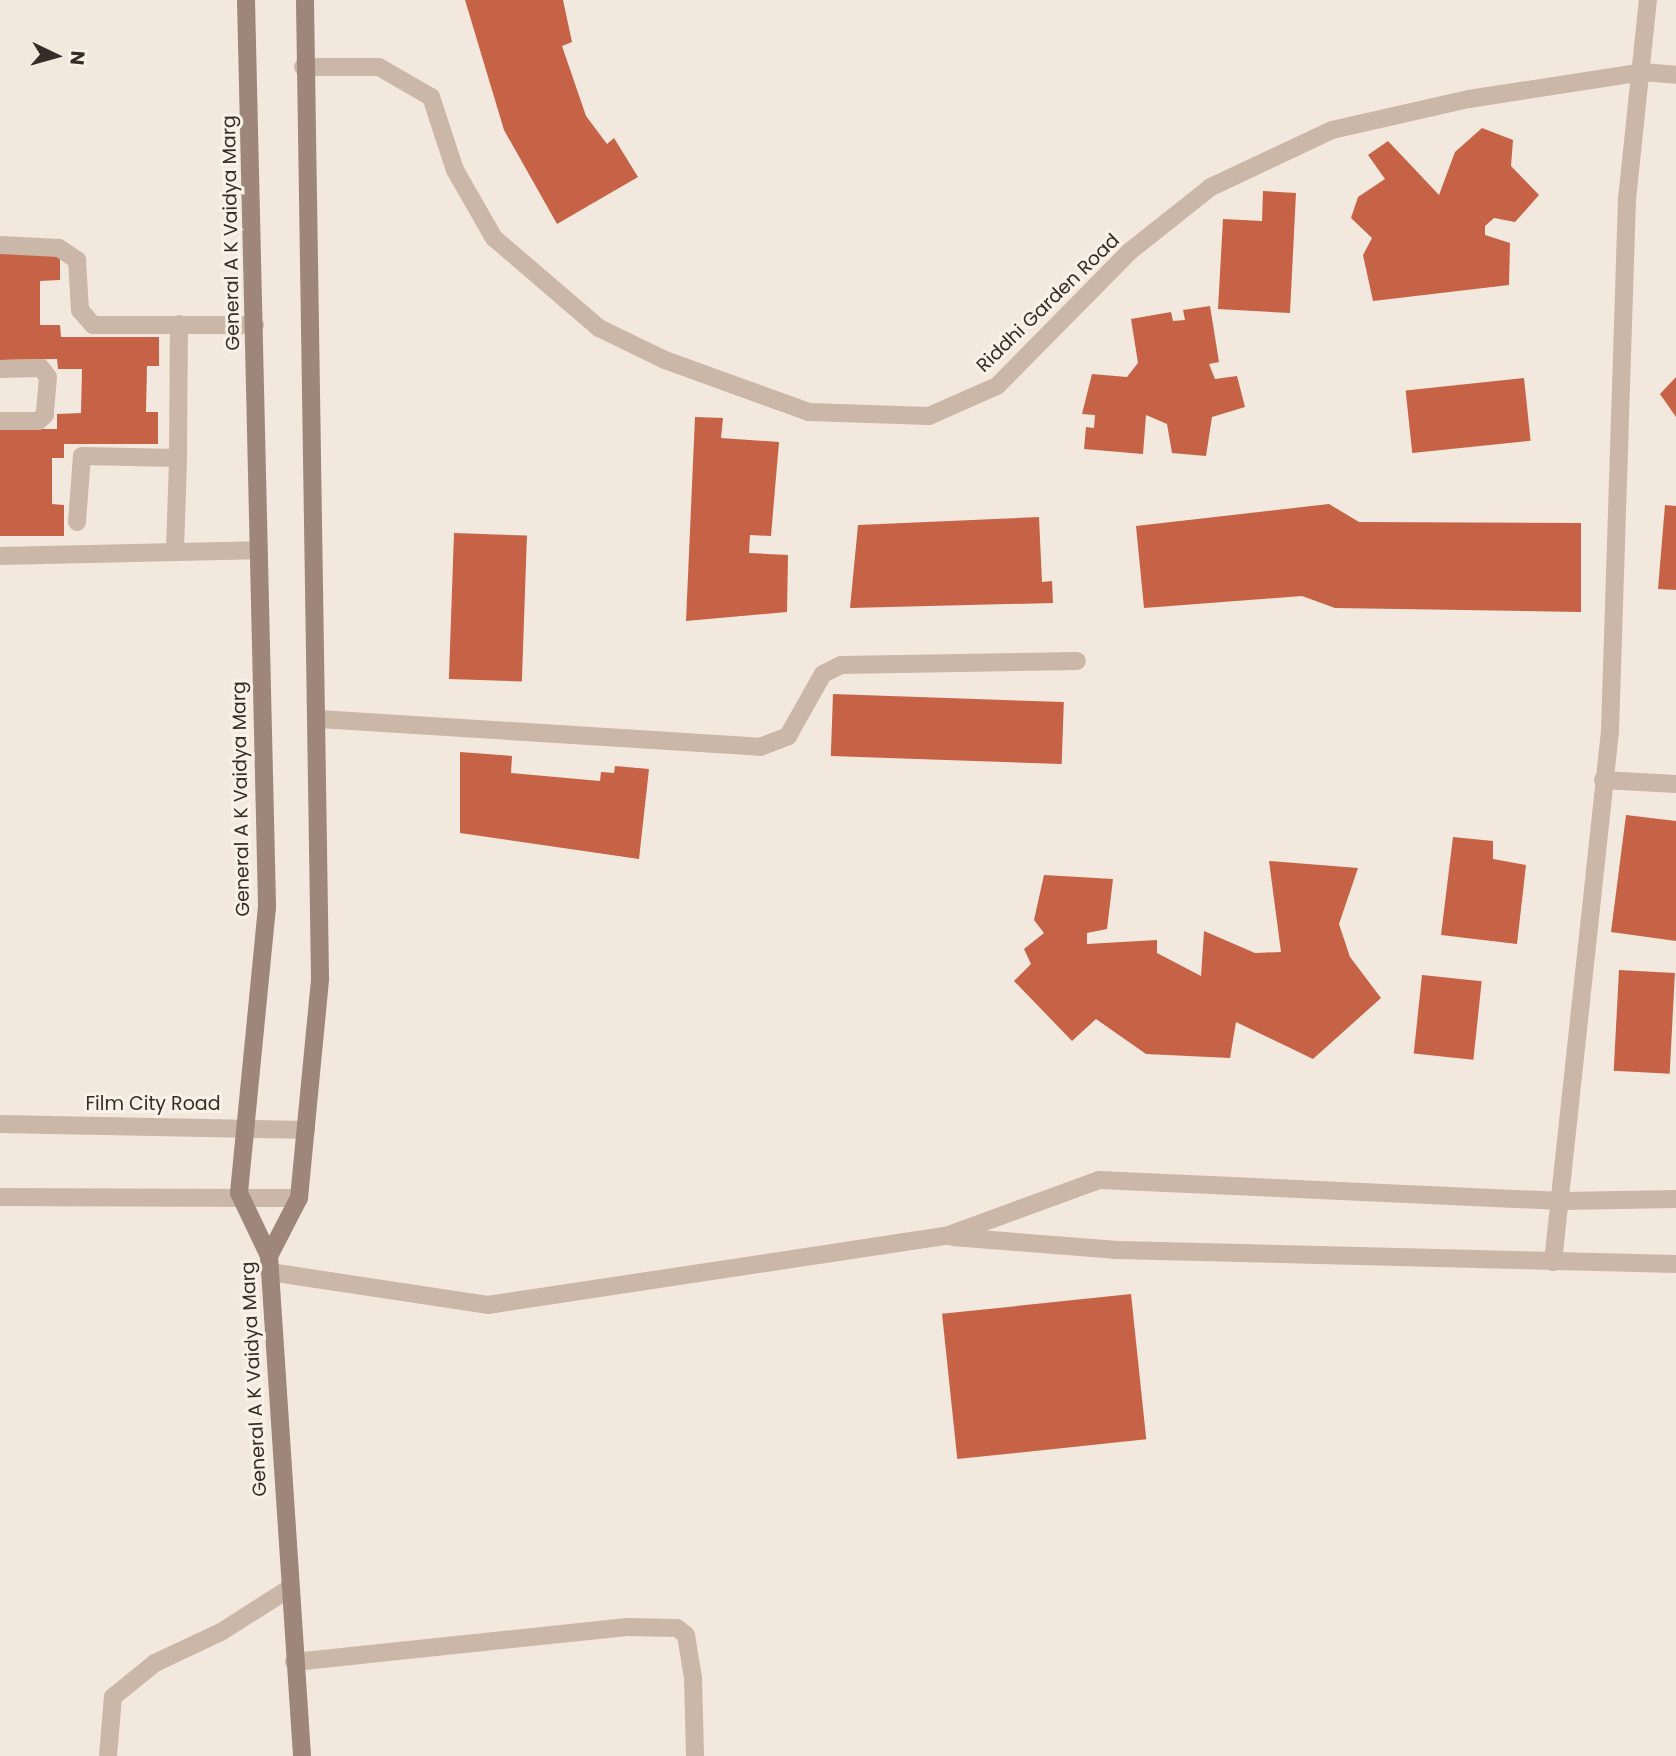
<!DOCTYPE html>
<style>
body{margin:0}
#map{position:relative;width:1676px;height:1756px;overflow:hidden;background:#f2e8dd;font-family:Poppins,sans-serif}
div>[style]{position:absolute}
.building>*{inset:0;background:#c66347;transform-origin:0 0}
.service>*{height:18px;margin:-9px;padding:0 9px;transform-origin:9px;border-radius:9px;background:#cab7a8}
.minor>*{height:18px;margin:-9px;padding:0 9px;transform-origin:9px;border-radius:9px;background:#cab7a8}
.tertiary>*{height:18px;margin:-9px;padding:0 9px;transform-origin:9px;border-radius:9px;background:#cab7a8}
.secondary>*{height:18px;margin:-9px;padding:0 9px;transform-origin:9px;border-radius:9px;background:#9e867a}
span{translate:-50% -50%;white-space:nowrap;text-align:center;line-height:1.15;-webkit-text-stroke:6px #faf2e9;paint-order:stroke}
.street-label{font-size:19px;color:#372d28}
.north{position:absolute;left:21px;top:21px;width:70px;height:70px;-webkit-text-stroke:5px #faf2e9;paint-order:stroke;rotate:95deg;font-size:19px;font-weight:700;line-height:28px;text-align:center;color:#372d28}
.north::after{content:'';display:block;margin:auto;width:24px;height:32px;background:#372d28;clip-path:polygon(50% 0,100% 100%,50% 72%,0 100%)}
</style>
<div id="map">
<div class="building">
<i style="clip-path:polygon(465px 0,563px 0,572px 42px,562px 46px,586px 116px,607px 144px,614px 138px,638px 177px,557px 224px,504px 130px)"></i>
<i style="clip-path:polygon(1482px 128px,1513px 140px,1511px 166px,1539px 195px,1515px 222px,1494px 218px,1485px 226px,1485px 235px,1510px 243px,1509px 285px,1373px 301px,1363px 255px,1372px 238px,1351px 218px,1358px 197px,1385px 179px,1368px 155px,1388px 141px,1439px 195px,1455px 152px)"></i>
<i style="clip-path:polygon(1263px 191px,1296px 193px,1290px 313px,1218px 309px,1223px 219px,1262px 221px)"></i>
<i style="clip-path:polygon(0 250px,60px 250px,60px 280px,40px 281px,40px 325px,60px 325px,61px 337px,159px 337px,159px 366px,147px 366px,146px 412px,158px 412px,158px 444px,64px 444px,64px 458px,52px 458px,52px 504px,64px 505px,64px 536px,0 536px,0 429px,57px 429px,57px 414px,81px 413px,82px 369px,58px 369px,57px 359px,0 360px)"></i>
<i style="clip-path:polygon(1210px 306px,1219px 362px,1209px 364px,1215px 379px,1237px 376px,1245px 407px,1212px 417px,1206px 456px,1172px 453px,1167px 424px,1146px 415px,1143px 454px,1084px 449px,1086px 427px,1094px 428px,1095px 415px,1082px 414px,1092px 374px,1127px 377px,1138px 363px,1131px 319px,1171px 312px,1173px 321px,1185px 320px,1183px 310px)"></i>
<i style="clip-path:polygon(1676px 377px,1676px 417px,1660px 394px)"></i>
<i style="left:1524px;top:378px;width:63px;height:119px;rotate:84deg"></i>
<i style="clip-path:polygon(695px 417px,723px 418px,721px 438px,779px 442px,771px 536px,750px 535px,749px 553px,788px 555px,787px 612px,686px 621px)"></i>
<i style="clip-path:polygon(1329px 504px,1359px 522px,1581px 523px,1581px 612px,1335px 608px,1302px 596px,1144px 608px,1136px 526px)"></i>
<i style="clip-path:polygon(1665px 505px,1676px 506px,1676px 590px,1658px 589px)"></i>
<i style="clip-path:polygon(1039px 517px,1042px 582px,1052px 581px,1053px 603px,850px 608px,858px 525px)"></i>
<i style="left:454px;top:533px;width:73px;height:146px;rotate:2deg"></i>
<i style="left:833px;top:694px;width:231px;height:62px;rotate:2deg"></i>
<i style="clip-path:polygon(460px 752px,512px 756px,511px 773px,600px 781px,601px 772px,614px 773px,615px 766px,649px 769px,639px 859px,460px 833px)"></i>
<i style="clip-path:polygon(1626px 815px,1676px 821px,1676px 941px,1611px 932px)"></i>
<i style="clip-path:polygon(1453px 837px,1493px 841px,1493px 859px,1526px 865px,1517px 944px,1441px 935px)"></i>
<i style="clip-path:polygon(1269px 861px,1358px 868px,1339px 924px,1350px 957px,1381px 998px,1313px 1059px,1236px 1022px,1230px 1058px,1146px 1054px,1096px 1019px,1072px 1041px,1014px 981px,1031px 964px,1024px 949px,1044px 933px,1034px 920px,1044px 875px,1113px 879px,1107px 929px,1087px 933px,1087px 944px,1157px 940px,1157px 953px,1201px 976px,1204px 931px,1255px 953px,1281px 952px)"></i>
<i style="left:1619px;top:970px;width:56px;height:101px;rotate:3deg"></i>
<i style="left:1422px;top:975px;width:60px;height:79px;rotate:6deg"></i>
<i style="left:1131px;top:1294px;width:146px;height:190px;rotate:84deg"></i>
</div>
<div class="service">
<i style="left:1643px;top:72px;width:33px;rotate:5deg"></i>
<i style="left:319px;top:719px;width:442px;rotate:3.6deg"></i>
<i style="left:760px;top:747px;width:30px;rotate:-21deg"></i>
<i style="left:788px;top:736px;width:71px;rotate:-60.6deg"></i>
<i style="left:823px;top:674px;width:20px;rotate:-27deg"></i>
<i style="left:841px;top:665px;width:236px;rotate:-1deg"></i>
<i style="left:294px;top:1662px;width:335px;rotate:-6deg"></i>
<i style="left:627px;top:1627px;width:50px;rotate:1.1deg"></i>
<i style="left:677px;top:1628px;width:11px;rotate:38deg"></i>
<i style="left:686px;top:1635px;width:44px;rotate:80.8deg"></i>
<i style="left:693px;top:1678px;width:78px;rotate:88.5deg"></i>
<i style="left:108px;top:1756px;width:59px;rotate:-85.2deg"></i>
<i style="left:113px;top:1697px;width:54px;rotate:-39deg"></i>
<i style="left:155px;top:1663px;width:73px;rotate:-25.2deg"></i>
<i style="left:221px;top:1632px;width:78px;rotate:-32.5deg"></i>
</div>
<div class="minor">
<i style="left:303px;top:67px;width:76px"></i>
<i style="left:379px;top:67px;width:60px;rotate:30deg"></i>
<i style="left:431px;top:97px;width:77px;rotate:71.8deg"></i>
<i style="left:455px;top:170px;width:78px;rotate:60.2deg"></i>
<i style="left:494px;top:238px;width:138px;rotate:40.6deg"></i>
<i style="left:599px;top:328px;width:73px;rotate:25.9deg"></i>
<i style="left:665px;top:360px;width:153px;rotate:19.9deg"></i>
<i style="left:809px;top:412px;width:120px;rotate:1.9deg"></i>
<i style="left:929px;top:416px;width:74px;rotate:-23.8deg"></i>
<i style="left:997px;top:386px;width:188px;rotate:-45.4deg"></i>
<i style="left:1129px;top:252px;width:105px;rotate:-38.4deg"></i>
<i style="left:1211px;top:187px;width:134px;rotate:-25.2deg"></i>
<i style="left:1332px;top:130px;width:140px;rotate:-12.8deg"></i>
<i style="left:1469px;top:99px;width:176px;rotate:-8.8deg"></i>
<i style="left:0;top:245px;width:59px;rotate:2.9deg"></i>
<i style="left:59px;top:248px;width:22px;rotate:34deg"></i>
<i style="left:77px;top:260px;width:50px;rotate:86.6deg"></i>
<i style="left:80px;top:310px;width:20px;rotate:49deg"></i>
<i style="left:93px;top:325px;width:162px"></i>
<i style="left:0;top:369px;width:41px;rotate:-1.4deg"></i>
<i style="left:41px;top:368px;width:11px;rotate:52deg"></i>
<i style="left:48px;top:377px;width:38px;rotate:95deg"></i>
<i style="left:45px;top:415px;width:9px;rotate:139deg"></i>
<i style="left:38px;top:421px;width:38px;rotate:180deg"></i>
<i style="left:77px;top:522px;width:66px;rotate:-85.7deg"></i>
<i style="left:82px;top:456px;width:96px;rotate:1.2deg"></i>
<i style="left:178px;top:458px;width:134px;rotate:-89.6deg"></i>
<i style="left:175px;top:550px;width:92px;rotate:-88.1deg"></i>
<i style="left:0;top:556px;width:256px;rotate:-1.3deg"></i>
<i style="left:1603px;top:780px;width:73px;rotate:3.1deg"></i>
<i style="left:953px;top:1237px;width:165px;rotate:4.5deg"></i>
<i style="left:1117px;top:1250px;width:559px;rotate:1.43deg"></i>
<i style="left:1553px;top:1262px;width:534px;rotate:-83.87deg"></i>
<i style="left:1610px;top:731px;width:532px;rotate:-88.17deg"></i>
<i style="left:1627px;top:199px;width:200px;rotate:-84deg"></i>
<i style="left:270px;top:1272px;width:220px;rotate:8.6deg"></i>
<i style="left:488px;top:1305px;width:463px;rotate:-8.6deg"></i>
<i style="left:946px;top:1236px;width:163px;rotate:-20.1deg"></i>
<i style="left:1099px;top:1180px;width:464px;rotate:2.6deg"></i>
<i style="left:1563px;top:1201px;width:113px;rotate:-1deg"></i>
</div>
<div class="tertiary">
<i style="left:0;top:1124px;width:306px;rotate:1.1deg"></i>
<i style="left:0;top:1197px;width:299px;rotate:0.2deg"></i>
</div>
<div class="secondary">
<i style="left:246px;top:0;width:907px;rotate:88.67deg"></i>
<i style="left:267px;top:907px;width:287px;rotate:95.6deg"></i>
<i style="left:239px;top:1193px;width:70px;rotate:64.5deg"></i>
<i style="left:269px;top:1256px;width:501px;rotate:86.22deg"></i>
<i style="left:269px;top:1256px;width:65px;rotate:-62.7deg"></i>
<i style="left:299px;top:1198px;width:221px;rotate:-84.5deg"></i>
<i style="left:320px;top:978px;width:978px;rotate:-90.88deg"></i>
</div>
<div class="street-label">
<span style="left:231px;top:233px;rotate:-91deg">General A K Vaidya Marg</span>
<span style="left:1048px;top:303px;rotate:-44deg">Riddhi Garden Road</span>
<span style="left:241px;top:799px;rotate:-91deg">General A K Vaidya Marg</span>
<span style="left:153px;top:1104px">Film City Road</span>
<span style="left:254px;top:1379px;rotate:-93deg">General A K Vaidya Marg</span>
</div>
<div class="north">N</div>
</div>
